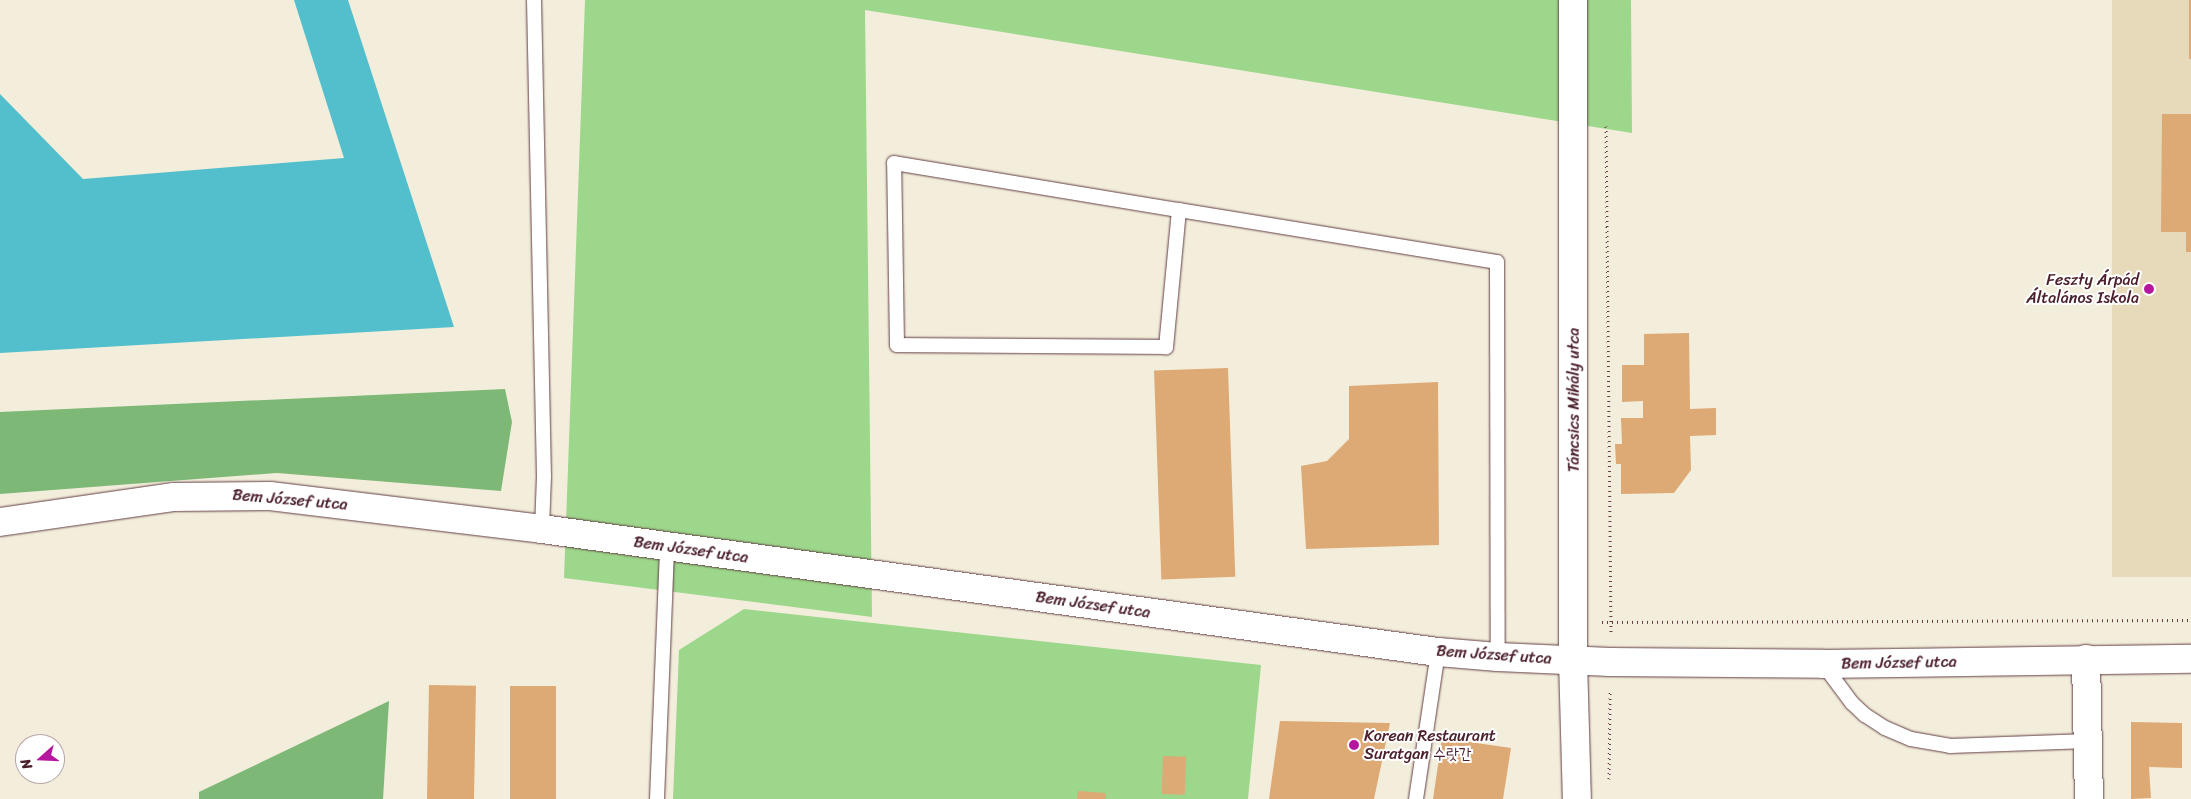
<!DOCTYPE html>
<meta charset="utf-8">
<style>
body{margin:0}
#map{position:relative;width:2191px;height:799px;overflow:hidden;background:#f3eedb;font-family:Sriracha,"Poor Story",sans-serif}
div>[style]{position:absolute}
.built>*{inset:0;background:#e7daba;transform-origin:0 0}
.green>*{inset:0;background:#9dd78b}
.forest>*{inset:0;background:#7eb877}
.water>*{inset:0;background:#53bfcd}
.building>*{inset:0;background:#dda974;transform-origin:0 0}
.path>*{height:3px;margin-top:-1.5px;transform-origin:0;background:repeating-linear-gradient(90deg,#633e45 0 1px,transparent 0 5px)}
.roads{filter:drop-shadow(0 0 1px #633e45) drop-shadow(0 0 1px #633e45)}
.lane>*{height:14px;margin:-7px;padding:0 7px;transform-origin:7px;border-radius:7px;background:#fff}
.street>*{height:28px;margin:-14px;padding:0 14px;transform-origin:14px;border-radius:14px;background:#fff}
.dots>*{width:14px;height:14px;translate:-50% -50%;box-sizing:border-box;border:2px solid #fff;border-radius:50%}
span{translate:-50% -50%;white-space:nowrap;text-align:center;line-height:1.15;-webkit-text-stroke:4px #fff;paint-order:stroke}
.poi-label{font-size:16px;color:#4a1f2b}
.right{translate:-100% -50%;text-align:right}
.left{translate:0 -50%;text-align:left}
.street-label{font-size:16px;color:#4a1f2b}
.north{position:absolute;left:15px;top:734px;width:50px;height:50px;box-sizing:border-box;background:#fff;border:1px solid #b7a5aa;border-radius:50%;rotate:250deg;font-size:14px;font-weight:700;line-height:20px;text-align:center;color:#4a1f2b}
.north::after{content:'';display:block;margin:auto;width:18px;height:22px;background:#b5179e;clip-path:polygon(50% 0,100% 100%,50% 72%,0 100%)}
</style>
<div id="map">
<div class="built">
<i style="left:2112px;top:0;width:79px;height:577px"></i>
</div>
<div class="green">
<i style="clip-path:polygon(585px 0,1631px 0,1632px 133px,865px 10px,872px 617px,564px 578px)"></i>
<i style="clip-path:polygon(744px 609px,1261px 665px,1248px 799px,673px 799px,679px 650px)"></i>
</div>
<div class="forest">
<i style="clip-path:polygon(505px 389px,512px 422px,501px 491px,277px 473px,0 494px,0 412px)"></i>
<i style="clip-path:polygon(389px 701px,383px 799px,199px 799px,199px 792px)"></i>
</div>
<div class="water">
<i style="clip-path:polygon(294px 0,348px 0,454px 327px,0 353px,0 94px,83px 179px,344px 158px)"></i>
</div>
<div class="building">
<i style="left:2189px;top:0;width:2px;height:59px"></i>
<i style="clip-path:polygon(2162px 114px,2191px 114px,2191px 252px,2186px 252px,2186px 232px,2161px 232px)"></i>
<i style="clip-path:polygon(1689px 333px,1690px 409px,1716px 408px,1716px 435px,1690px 436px,1691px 470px,1674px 493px,1621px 494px,1621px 464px,1616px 464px,1615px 444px,1622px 444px,1621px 418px,1643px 418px,1643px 401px,1622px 402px,1622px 365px,1644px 365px,1644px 334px)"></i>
<i style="left:1228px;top:368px;width:209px;height:74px;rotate:88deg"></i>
<i style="clip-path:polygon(1438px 382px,1439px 545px,1306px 549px,1301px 466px,1327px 461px,1349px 439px,1349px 386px)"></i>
<i style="left:429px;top:685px;width:47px;height:114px;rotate:1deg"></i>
<i style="left:510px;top:686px;width:46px;height:113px"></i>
<i style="clip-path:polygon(1280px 721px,1390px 723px,1374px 799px,1269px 799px)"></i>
<i style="clip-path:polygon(2131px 722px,2182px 723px,2182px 768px,2149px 767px,2151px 798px,2131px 799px)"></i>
<i style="clip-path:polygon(1442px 738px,1511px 748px,1503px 799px,1433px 799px)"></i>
<i style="left:1163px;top:756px;width:23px;height:38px;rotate:2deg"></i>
<i style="clip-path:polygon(1078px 791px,1106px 793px,1106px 799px,1077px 799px)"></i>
</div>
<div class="path">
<i style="left:1606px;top:126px;width:506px;rotate:89.43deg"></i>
<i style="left:1602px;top:622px;width:589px;rotate:-0.19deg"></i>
<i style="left:1609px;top:779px;width:88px;rotate:-89.3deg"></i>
</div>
<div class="roads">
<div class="lane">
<i style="left:534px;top:0;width:476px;rotate:88.8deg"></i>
<i style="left:544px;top:476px;width:53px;rotate:92.2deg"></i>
<i style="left:1179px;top:210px;width:138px;rotate:95.4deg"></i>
<i style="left:1166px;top:347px;width:269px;rotate:-179.6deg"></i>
<i style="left:897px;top:345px;width:182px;rotate:-90.9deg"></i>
<i style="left:894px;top:163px;width:289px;rotate:9.4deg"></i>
<i style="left:1179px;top:210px;width:322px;rotate:9.3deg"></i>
<i style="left:1497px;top:262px;width:395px;rotate:89.9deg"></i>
<i style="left:1823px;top:664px;width:49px;rotate:53.4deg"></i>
<i style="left:1852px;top:703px;width:18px;rotate:43deg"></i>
<i style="left:1865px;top:715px;width:24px;rotate:33deg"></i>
<i style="left:1885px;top:728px;width:28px;rotate:23deg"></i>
<i style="left:1911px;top:739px;width:40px;rotate:10deg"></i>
<i style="left:1950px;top:746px;width:138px;rotate:-2.1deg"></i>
<i style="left:657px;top:799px;width:252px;rotate:-87.7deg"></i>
<i style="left:1416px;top:799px;width:149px;rotate:-81.5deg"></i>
</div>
<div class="street">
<i style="left:1573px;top:0;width:660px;rotate:90deg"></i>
<i style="left:1573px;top:660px;width:139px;rotate:88.4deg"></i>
<i style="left:0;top:522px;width:176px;rotate:-8.2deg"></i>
<i style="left:174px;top:497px;width:96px;rotate:-0.6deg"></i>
<i style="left:270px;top:496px;width:274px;rotate:6.9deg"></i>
<i style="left:542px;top:529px;width:904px;rotate:7.82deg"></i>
<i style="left:1438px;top:652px;width:60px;rotate:4.8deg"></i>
<i style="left:1498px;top:657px;width:112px;rotate:2.6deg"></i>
<i style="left:1610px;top:662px;width:213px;rotate:0.5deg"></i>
<i style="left:1823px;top:664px;width:368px;rotate:-0.8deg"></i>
<i style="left:2086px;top:659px;width:140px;rotate:88.8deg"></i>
</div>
</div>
<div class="dots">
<i style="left:2149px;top:289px;background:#b5179e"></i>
<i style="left:1354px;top:745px;background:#b5179e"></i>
</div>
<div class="poi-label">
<span class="right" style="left:2139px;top:289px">Feszty Árpád<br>Általános Iskola</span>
<span class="left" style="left:1364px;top:745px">Korean Restaurant<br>Suratgan 수랏간</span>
</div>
<div class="street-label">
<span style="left:1574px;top:400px;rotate:-90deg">Táncsics Mihály utca</span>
<span style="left:290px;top:500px;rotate:5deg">Bem József utca</span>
<span style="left:691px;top:550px;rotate:8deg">Bem József utca</span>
<span style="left:1093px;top:605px;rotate:8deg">Bem József utca</span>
<span style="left:1494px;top:655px;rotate:4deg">Bem József utca</span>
<span style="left:1899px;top:663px;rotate:-1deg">Bem József utca</span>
</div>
<div class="north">N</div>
</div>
